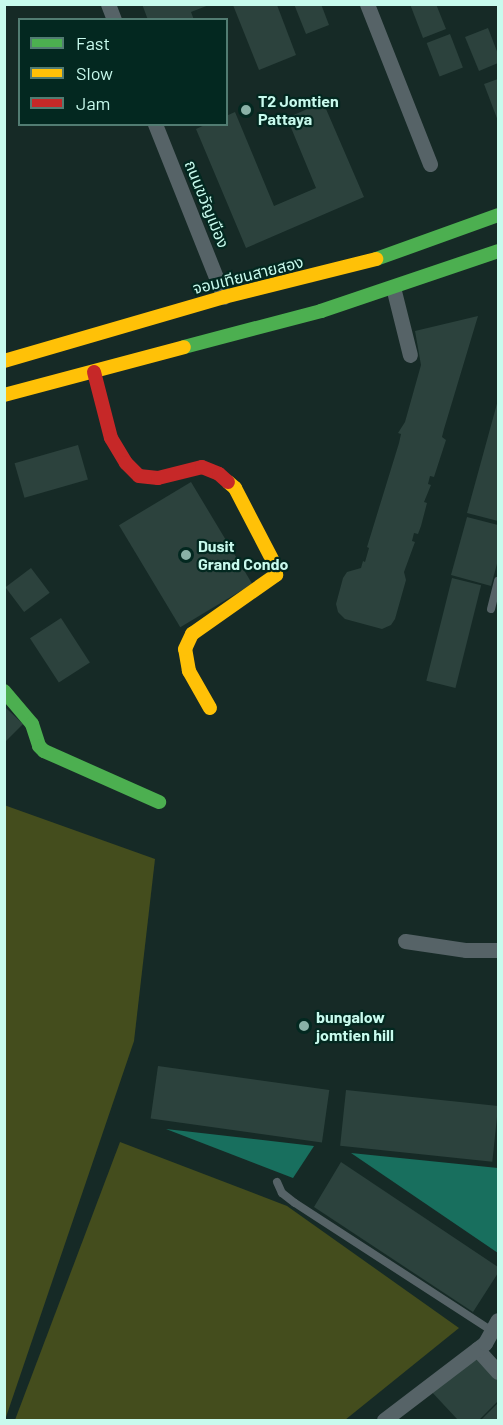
<!DOCTYPE html>
<meta charset="utf-8">
<style>
body{margin:0}
#map{position:relative;width:503px;height:1425px;overflow:hidden;background:#162a26;font-family:Barlow,"Noto Sans Thai",sans-serif}
div>[style]{position:absolute}
.green>*{inset:0;background:#444d1d}
.water>*{inset:0;background:#186f5e}
.building>*{inset:0;background:#2c423d;transform-origin:0 0}
.lane>*{height:8px;margin:-4px;padding:0 4px;transform-origin:4px;border-radius:4px;background:#566367}
.street>*{height:15px;margin:-7.5px;padding:0 7.5px;transform-origin:7.5px;border-radius:7.5px;background:#566367}
.fast>*{height:14px;margin:-7px;padding:0 7px;transform-origin:7px;border-radius:7px;background:#4caf50}
.slow>*{height:14px;margin:-7px;padding:0 7px;transform-origin:7px;border-radius:7px;background:#ffc107}
.jam>*{height:14px;margin:-7px;padding:0 7px;transform-origin:7px;border-radius:7px;background:#c62828}
.dots>*{width:16px;height:16px;translate:-50% -50%;box-sizing:border-box;border:3px solid #032820;border-radius:50%}
span{translate:-50% -50%;white-space:nowrap;text-align:center;line-height:1.15;-webkit-text-stroke:4.5px #032820;paint-order:stroke}
.poi-label{font-size:16px;color:#c8faed;font-weight:700}
.left{translate:0 -50%;text-align:left}
.street-label{font-size:16px;color:#c8faed}
.frame{position:absolute;inset:0;border:6px solid #c8faed;pointer-events:none}
.legend{position:absolute;left:18px;top:18px;width:210px;height:108px;box-sizing:border-box;background:#032820;border:2px solid #527c72;margin:0;padding:8px 10px;list-style:none;font-size:18px;color:#c8faed}
.legend li{display:flex;align-items:center;gap:12px;height:30px}
.legend b{width:30px;border:2px solid #527c72}
</style>
<div id="map">
<div class="green">
<i style="clip-path:polygon(4px 805px,155px 859px,134px 1041px,5px 1420px)"></i>
<i style="clip-path:polygon(120px 1142px,287px 1206px,459px 1328px,345px 1420px,15px 1420px)"></i>
</div>
<div class="water">
<i style="clip-path:polygon(166px 1129px,314px 1146px,293px 1178px)"></i>
<i style="clip-path:polygon(351px 1153px,498px 1168px,498px 1253px)"></i>
</div>
<div class="building">
<i style="clip-path:polygon(142px 4px,209px 4px,209px 5px,191px 12px,194px 20px,148px 20px)"></i>
<i style="clip-path:polygon(294px 4px,321px 4px,329px 25px,306px 34px)"></i>
<i style="clip-path:polygon(410px 4px,436px 4px,446px 29px,423px 38px)"></i>
<i style="clip-path:polygon(233px 5px,277px 5px,296px 55px,259px 70px)"></i>
<i style="clip-path:polygon(488px 28px,498px 54px,498px 63px,479px 71px,465px 37px)"></i>
<i style="left:450px;top:34px;width:36px;height:25px;rotate:69deg"></i>
<i style="clip-path:polygon(498px 79px,498px 121px,484px 84px)"></i>
<i style="clip-path:polygon(323px 102px,364px 197px,246px 248px,196px 129px,207px 124px,226px 124px,226px 116px,235px 112px,274px 206px,316px 188px,287px 118px)"></i>
<i style="clip-path:polygon(478px 316px,444px 429px,442px 437px,446px 440px,434px 477px,430px 476px,428px 484px,431px 485px,424px 502px,427px 503px,421px 526px,418px 534px,414px 533px,412px 541px,415px 542px,404px 572px,406px 580px,395px 619px,391px 625px,382px 629px,345px 619px,338px 612px,336px 604px,343px 578px,347px 572px,361px 568px,363px 561px,365px 562px,369px 548px,367px 547px,399px 443px,401px 434px,398px 433px,405px 422px,421px 365px,415px 331px)"></i>
<i style="clip-path:polygon(498px 400px,498px 521px,467px 513px)"></i>
<i style="left:78px;top:445px;width:36px;height:66px;rotate:74deg"></i>
<i style="left:191px;top:482px;width:119px;height:84px;rotate:59deg"></i>
<i style="clip-path:polygon(467px 517px,498px 525px,498px 560px,491px 586px,451px 575px)"></i>
<i style="left:31px;top:568px;width:31px;height:32px;rotate:53deg"></i>
<i style="left:452px;top:578px;width:30px;height:106px;rotate:14deg"></i>
<i style="left:61px;top:618px;width:53px;height:37px;rotate:57deg"></i>
<i style="clip-path:polygon(6px 708px,23px 724px,4px 743px,4px 710px)"></i>
<i style="left:158px;top:1066px;width:173px;height:53px;rotate:8deg"></i>
<i style="left:346px;top:1090px;width:153px;height:56px;rotate:6deg"></i>
<i style="clip-path:polygon(341px 1162px,498px 1267px,498px 1273px,473px 1312px,314px 1207px)"></i>
<i style="clip-path:polygon(477px 1351px,498px 1373px,498px 1401px,479px 1420px,458px 1420px,429px 1389px)"></i>
<i style="clip-path:polygon(498px 1403px,498px 1420px,481px 1420px)"></i>
</div>
<div class="lane">
<i style="left:491px;top:609px;width:29px;rotate:-76deg"></i>
<i style="left:277px;top:1182px;width:12px;rotate:66deg"></i>
<i style="left:282px;top:1193px;width:16px;rotate:38deg"></i>
<i style="left:295px;top:1203px;width:235px;rotate:33deg"></i>
</div>
<div class="street">
<i style="left:108px;top:4px;width:17px;rotate:69deg"></i>
<i style="left:367px;top:4px;width:172px;rotate:68.5deg"></i>
<i style="left:155px;top:124px;width:186px;rotate:68.3deg"></i>
<i style="left:393px;top:287px;width:70px;rotate:76deg"></i>
<i style="left:405px;top:941px;width:62px;rotate:8.4deg"></i>
<i style="left:466px;top:950px;width:32px"></i>
<i style="left:477px;top:1349px;width:31px;rotate:48deg"></i>
<i style="left:384px;top:1420px;width:127px;rotate:-37.3deg"></i>
<i style="left:485px;top:1343px;width:26px;rotate:-61deg"></i>
</div>
<div class="fast">
<i style="left:376px;top:259px;width:130px;rotate:-19.8deg"></i>
<i style="left:184px;top:347px;width:142px;rotate:-14.7deg"></i>
<i style="left:321px;top:311px;width:187px;rotate:-18.7deg"></i>
<i style="left:4px;top:691px;width:43px;rotate:49.7deg"></i>
<i style="left:32px;top:724px;width:23px;rotate:72deg"></i>
<i style="left:39px;top:746px;width:7px;rotate:45deg"></i>
<i style="left:44px;top:751px;width:126px;rotate:23.9deg"></i>
</div>
<div class="slow">
<i style="left:4px;top:361px;width:229px;rotate:-16.2deg"></i>
<i style="left:224px;top:297px;width:157px;rotate:-14deg"></i>
<i style="left:4px;top:395px;width:186px;rotate:-14.9deg"></i>
<i style="left:210px;top:708px;width:43px;rotate:-119.6deg"></i>
<i style="left:189px;top:671px;width:22px;rotate:-100deg"></i>
<i style="left:185px;top:649px;width:17px;rotate:-65deg"></i>
<i style="left:192px;top:634px;width:103px;rotate:-35.1deg"></i>
<i style="left:276px;top:575px;width:12px;rotate:-99deg"></i>
<i style="left:274px;top:563px;width:85px;rotate:-117.5deg"></i>
<i style="left:235px;top:488px;width:9px;rotate:-139deg"></i>
</div>
<div class="jam">
<i style="left:94px;top:372px;width:68px;rotate:75.6deg"></i>
<i style="left:111px;top:438px;width:29px;rotate:59deg"></i>
<i style="left:126px;top:463px;width:18px;rotate:45deg"></i>
<i style="left:139px;top:476px;width:19px;rotate:6deg"></i>
<i style="left:158px;top:478px;width:45px;rotate:-14deg"></i>
<i style="left:202px;top:467px;width:18px;rotate:22deg"></i>
<i style="left:219px;top:474px;width:12px;rotate:42deg"></i>
</div>
<div class="dots">
<i style="left:246px;top:110px;background:#8ab1a7"></i>
<i style="left:186px;top:555px;background:#8ab1a7"></i>
<i style="left:304px;top:1026px;background:#8ab1a7"></i>
</div>
<div class="poi-label">
<span class="left" style="left:258px;top:110px">T2 Jomtien<br>Pattaya</span>
<span class="left" style="left:198px;top:555px">Dusit<br>Grand Condo</span>
<span class="left" style="left:316px;top:1026px">bungalow<br>jomtien hill</span>
</div>
<div class="street-label">
<span style="left:207px;top:204px;rotate:68deg">ถนนขวัญเมือง</span>
<span style="left:248px;top:275px;rotate:-14deg">จอมเทียนสายสอง</span>
</div>
<div class="frame"></div>
<ul class="legend">
<li><b style="height:8px;background:#4caf50"></b>Fast</li>
<li><b style="height:8px;background:#ffc107"></b>Slow</li>
<li><b style="height:8px;background:#c62828"></b>Jam</li>
</ul>
</div>
